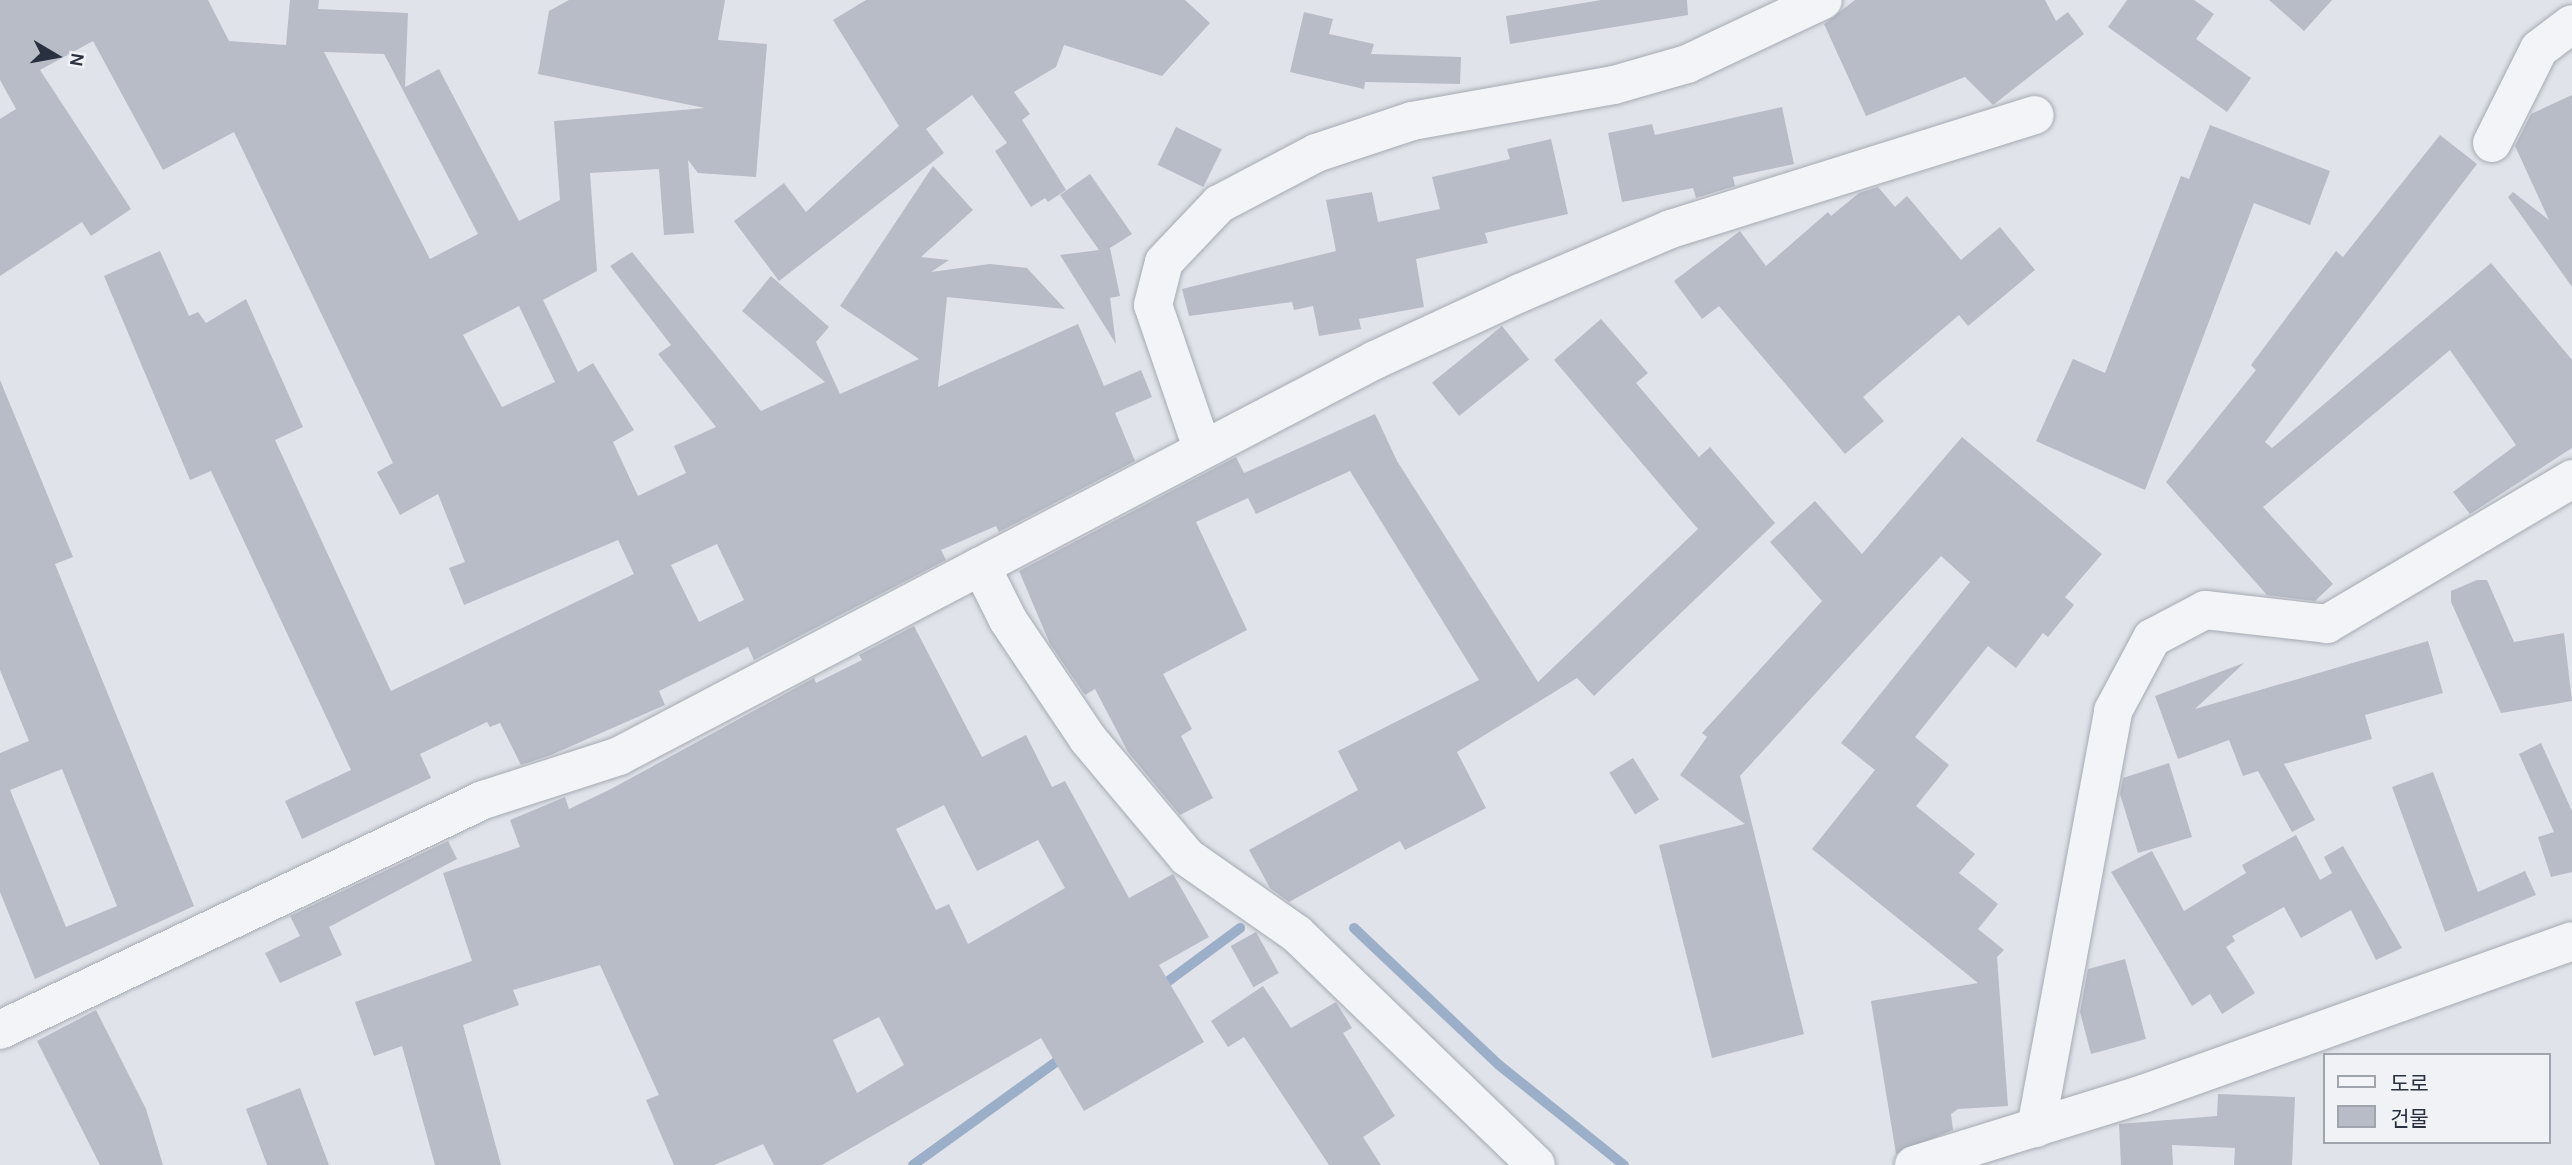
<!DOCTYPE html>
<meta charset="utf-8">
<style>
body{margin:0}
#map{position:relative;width:2572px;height:1165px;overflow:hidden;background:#e0e3e9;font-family:Karla,"Noto Sans KR",sans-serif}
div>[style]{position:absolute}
.stream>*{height:10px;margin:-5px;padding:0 5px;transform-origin:5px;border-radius:5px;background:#9bafc8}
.building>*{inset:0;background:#b7bcc6;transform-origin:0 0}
.roads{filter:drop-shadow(0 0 2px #a5aab3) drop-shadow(0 0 2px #a5aab3)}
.minor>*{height:38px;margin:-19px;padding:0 19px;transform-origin:19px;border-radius:19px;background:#f3f4f7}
span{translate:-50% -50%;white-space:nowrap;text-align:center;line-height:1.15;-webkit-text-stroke:7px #f0f2f6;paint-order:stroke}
.legend{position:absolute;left:2323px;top:1053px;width:228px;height:91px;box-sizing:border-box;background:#f0f2f6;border:2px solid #a0a4ad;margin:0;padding:9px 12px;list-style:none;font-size:21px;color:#293040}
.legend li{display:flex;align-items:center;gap:14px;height:35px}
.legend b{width:35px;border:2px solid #a0a4ad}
.north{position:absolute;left:21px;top:21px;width:70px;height:70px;-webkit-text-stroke:5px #f0f2f6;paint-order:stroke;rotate:100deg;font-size:19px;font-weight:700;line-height:28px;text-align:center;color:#293040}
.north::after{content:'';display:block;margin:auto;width:24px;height:32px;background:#293040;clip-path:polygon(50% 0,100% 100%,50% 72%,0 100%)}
</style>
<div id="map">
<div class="stream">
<i style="left:1354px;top:928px;width:199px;rotate:43.4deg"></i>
<i style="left:1499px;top:1065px;width:160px;rotate:38.7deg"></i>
<i style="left:1159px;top:988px;width:101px;rotate:-36.5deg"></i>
<i style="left:913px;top:1165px;width:186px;rotate:-35.8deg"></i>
</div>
<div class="building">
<i style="clip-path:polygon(evenodd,0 0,208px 0,229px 41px,286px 45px,290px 0,319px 0,318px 9px,408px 13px,405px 87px,439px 69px,519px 221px,560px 200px,554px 121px,705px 108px,538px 74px,549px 11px,569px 0,725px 0,718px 40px,767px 44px,756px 177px,698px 173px,688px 160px,694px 233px,664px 235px,659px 169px,590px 173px,597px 271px,543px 300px,578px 372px,593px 363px,634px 430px,613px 442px,638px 496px,686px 473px,674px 446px,716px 427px,658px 354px,671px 345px,610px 266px,632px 252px,761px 411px,825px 382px,742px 311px,771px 276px,829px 327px,816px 342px,840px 394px,919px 359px,840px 306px,933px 166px,973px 210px,921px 257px,949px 260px,931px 272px,990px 264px,1027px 268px,1065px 309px,947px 297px,938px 387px,1078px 324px,1104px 386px,1141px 370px,1152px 397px,1115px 413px,1135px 461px,999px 532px,996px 526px,941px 550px,946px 560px,754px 660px,748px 647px,659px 691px,665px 705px,551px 755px,521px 765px,500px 723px,490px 727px,487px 722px,420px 754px,431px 778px,302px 839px,285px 801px,351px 770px,211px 471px,190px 480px,104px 276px,160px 251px,189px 316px,198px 312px,206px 323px,246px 299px,303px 427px,275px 440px,391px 691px,634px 574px,618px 540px,464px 605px,449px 568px,465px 562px,438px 494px,400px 515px,377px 472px,393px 463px,234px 132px,163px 170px,93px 41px,40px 70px,131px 209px,91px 236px,82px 222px,0 276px,0 119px,16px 109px,0 80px,0 0,324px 52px,384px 54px,478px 234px,430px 259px,324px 52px,0 0,519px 306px,555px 382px,502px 407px,463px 335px,519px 306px,0 0,717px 544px,744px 600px,699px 622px,671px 565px,717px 544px)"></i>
<i style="clip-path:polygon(866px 0,1185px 0,1210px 23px,1162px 76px,1064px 45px,1056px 67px,1014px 92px,1030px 114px,1022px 120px,1066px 190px,1048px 202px,1045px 198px,1031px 207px,995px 151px,1007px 143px,972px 95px,926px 129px,944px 153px,779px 281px,734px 221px,784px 183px,806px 212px,899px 126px,833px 20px)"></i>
<i style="clip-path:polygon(1601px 0,1687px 0,1688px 15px,1510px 44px,1506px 16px)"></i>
<i style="clip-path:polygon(1855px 0,2045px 0,2056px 21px,2068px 12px,2084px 34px,1993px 105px,1965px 77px,1866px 116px,1824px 24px)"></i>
<i style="clip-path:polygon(2127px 0,2194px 0,2214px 14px,2196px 39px,2251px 78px,2227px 112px,2108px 27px)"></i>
<i style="clip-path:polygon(2269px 0,2332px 0,2304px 31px)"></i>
<i style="clip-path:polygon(1304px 12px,1333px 19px,1329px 34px,1374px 44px,1371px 54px,1461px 57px,1460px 84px,1365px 82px,1364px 89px,1290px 72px)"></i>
<i style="clip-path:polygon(2572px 95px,2572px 287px,2508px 197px,2513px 192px,2549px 220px,2515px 146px,2531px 114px)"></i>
<i style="clip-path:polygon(1782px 107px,1794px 164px,1733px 177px,1735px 186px,1696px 198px,1693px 188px,1622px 202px,1608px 133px,1652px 124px,1655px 135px)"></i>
<i style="clip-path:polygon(2210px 125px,2330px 171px,2310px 225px,2254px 203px,2145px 490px,2036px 441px,2073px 359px,2105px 373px,2181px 176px,2189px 179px)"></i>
<i style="left:1176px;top:127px;width:51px;height:42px;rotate:26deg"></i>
<i style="clip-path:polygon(2440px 135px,2477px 164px,2265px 442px,2272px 448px,2491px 263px,2572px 360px,2572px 448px,2470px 514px,2453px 492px,2516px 445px,2450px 350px,2263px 507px,2333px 584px,2315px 601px,2267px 595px,2166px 482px,2256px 370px,2251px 365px,2336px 251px,2343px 257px)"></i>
<i style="clip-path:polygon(1551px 139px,1568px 214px,1485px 233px,1488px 243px,1416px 259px,1424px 307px,1359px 319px,1361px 329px,1319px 336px,1313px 306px,1294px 310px,1292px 302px,1189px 316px,1182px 289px,1336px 251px,1326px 200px,1372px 192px,1378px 222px,1440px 209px,1432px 177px,1510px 159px,1507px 149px)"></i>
<i style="clip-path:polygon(1090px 174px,1132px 234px,1110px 248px,1120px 296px,1110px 298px,1116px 344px,1060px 255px,1099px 250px,1060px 195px)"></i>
<i style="clip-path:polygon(1878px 187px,1895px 207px,1907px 196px,1961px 260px,2000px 227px,2035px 270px,1968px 326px,1959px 315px,1863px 397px,1884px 421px,1845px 454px,1719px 306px,1702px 319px,1674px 281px,1740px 231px,1766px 266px,1828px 212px,1831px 216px,1859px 193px)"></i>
<i style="clip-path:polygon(1601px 319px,1648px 373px,1636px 383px,1699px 457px,1710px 447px,1775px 523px,1594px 696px,1577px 678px,1457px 752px,1486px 808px,1405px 850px,1400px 841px,1289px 902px,1270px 888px,1249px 850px,1358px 790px,1338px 751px,1479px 680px,1350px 471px,1256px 514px,1248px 498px,1196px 522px,1247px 630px,1163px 674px,1192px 729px,1181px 736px,1213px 798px,1180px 815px,1128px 752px,1095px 689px,1085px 695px,1050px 644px,1019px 571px,1236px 457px,1244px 473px,1375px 414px,1397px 461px,1538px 682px,1698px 529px,1554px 360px)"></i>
<i style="left:1502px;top:326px;width:43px;height:90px;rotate:51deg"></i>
<i style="clip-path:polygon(evenodd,0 380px,73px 557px,55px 564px,194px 906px,35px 979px,0 892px,0 753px,29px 741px,0 670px,0 380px,62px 769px,117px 906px,66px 927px,10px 790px,62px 769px)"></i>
<i style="clip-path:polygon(1962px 437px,2102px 554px,2065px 597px,2074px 605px,2048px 637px,2043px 633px,2016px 668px,1988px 646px,1915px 737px,1949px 765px,1916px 806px,1975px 854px,1959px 873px,1998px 904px,1978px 929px,2004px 950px,1997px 957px,2008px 1106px,1958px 1109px,1951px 1114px,1953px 1130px,1896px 1154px,1871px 1001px,1978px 983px,1812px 849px,1875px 770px,1841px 743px,1970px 582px,1941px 556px,1740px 776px,1804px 1034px,1712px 1058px,1659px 845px,1745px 824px,1680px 775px,1707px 737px,1702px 733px,1822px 601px,1770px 542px,1815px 501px,1862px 554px)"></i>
<i style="clip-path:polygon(2477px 580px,2487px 580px,2514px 642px,2564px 633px,2572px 701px,2501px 713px,2451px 602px,2451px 591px)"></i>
<i style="clip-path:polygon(evenodd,914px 626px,982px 757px,1026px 735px,1052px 787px,1065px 781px,1129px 898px,1173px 874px,1209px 937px,1159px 965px,1204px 1042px,1084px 1111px,1041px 1038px,822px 1165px,774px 1165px,763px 1144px,714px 1165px,674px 1165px,646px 1100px,659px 1095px,600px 965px,513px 990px,519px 1005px,463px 1025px,501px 1165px,435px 1165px,402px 1046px,374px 1056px,355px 1002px,472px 961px,443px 873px,520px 847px,510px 820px,565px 797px,569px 809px,611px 789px,814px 678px,816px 683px,862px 660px,859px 655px,914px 626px,944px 805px,977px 871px,1038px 840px,1065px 888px,968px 944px,949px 904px,936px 910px,896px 829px,944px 805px,914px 626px,879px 1017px,904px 1065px,857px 1093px,833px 1040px,879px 1017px)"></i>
<i style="clip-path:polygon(2428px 641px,2443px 693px,2365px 715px,2372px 739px,2284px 764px,2315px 820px,2292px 832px,2258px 771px,2243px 776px,2229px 740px,2178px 759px,2155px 696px,2244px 663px,2195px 709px)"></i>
<i style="clip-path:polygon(2541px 743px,2572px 811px,2572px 872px,2551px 877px,2538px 837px,2554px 832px,2519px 754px)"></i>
<i style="left:1633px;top:758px;width:49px;height:28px;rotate:58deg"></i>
<i style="clip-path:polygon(2169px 763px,2192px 837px,2138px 853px,2120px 794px,2123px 778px)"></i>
<i style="clip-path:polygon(2433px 772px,2478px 892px,2525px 871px,2536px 895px,2445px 932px,2392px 787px)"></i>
<i style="clip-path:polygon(2296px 835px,2320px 880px,2332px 873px,2324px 857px,2343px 846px,2402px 948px,2376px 960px,2351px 910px,2301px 938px,2284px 907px,2232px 936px,2235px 941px,2226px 947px,2255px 993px,2222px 1014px,2210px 994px,2192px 1006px,2111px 872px,2152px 851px,2184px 911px,2246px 873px,2242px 865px)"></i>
<i style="clip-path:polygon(448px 841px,457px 859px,329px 927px,342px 955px,280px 983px,265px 953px,300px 936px,290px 916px)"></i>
<i style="left:1256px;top:932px;width:47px;height:29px;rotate:61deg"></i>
<i style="clip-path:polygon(2125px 959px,2146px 1039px,2091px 1054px,2080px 1012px,2088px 969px)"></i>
<i style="clip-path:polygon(1263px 986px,1291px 1028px,1336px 1002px,1352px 1028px,1343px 1033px,1395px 1116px,1363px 1137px,1381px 1165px,1329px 1165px,1244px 1037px,1228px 1047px,1211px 1021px)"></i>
<i style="clip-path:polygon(96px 1010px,146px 1109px,163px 1165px,100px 1165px,37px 1041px)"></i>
<i style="clip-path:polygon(300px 1088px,329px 1165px,267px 1165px,246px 1109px)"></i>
<i style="clip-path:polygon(2218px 1094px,2295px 1097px,2292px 1165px,2234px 1165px,2235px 1148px,2172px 1145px,2173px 1165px,2121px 1165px,2119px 1124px,2217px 1116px)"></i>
</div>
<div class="roads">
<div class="minor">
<i style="left:2492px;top:143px;width:105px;rotate:-63.4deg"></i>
<i style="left:2539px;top:49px;width:41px;rotate:-37.1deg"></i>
<i style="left:1202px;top:448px;width:151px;rotate:-108.9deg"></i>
<i style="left:1153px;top:305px;width:44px;rotate:-75.7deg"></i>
<i style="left:1164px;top:262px;width:80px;rotate:-46.5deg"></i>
<i style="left:1219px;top:204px;width:110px;rotate:-27.7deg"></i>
<i style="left:1316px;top:153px;width:101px;rotate:-18.4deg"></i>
<i style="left:1412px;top:121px;width:205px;rotate:-10.1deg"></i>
<i style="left:1614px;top:85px;width:76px;rotate:-16deg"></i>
<i style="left:1687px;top:64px;width:150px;rotate:-25.2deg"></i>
<i style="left:981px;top:566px;width:445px;rotate:-27.6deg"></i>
<i style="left:1375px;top:360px;width:160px;rotate:-24.8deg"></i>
<i style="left:1520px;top:293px;width:164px;rotate:-23deg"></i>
<i style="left:1671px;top:229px;width:381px;rotate:-17.4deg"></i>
<i style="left:0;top:1030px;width:535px;rotate:-25.46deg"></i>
<i style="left:483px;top:800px;width:143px;rotate:-17.9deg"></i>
<i style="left:619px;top:756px;width:409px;rotate:-27.7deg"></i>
<i style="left:981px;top:566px;width:60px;rotate:63.4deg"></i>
<i style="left:1008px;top:620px;width:143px;rotate:56.1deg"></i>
<i style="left:1088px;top:739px;width:154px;rotate:50deg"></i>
<i style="left:1187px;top:857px;width:134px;rotate:35deg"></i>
<i style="left:1297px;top:934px;width:332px;rotate:44deg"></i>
<i style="left:2036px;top:1128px;width:424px;rotate:-79.5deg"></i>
<i style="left:2113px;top:711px;width:83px;rotate:-61.9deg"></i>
<i style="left:2152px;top:638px;width:60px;rotate:-27.8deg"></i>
<i style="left:2205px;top:610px;width:123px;rotate:6.5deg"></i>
<i style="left:2327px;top:624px;width:285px;rotate:-30.6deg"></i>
<i style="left:1914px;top:1165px;width:240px;rotate:-17.2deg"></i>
<i style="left:2143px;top:1094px;width:455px;rotate:-19.6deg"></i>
</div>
</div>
<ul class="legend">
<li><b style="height:9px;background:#f3f4f7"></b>도로</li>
<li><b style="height:19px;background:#b7bcc6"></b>건물</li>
</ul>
<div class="north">N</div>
</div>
